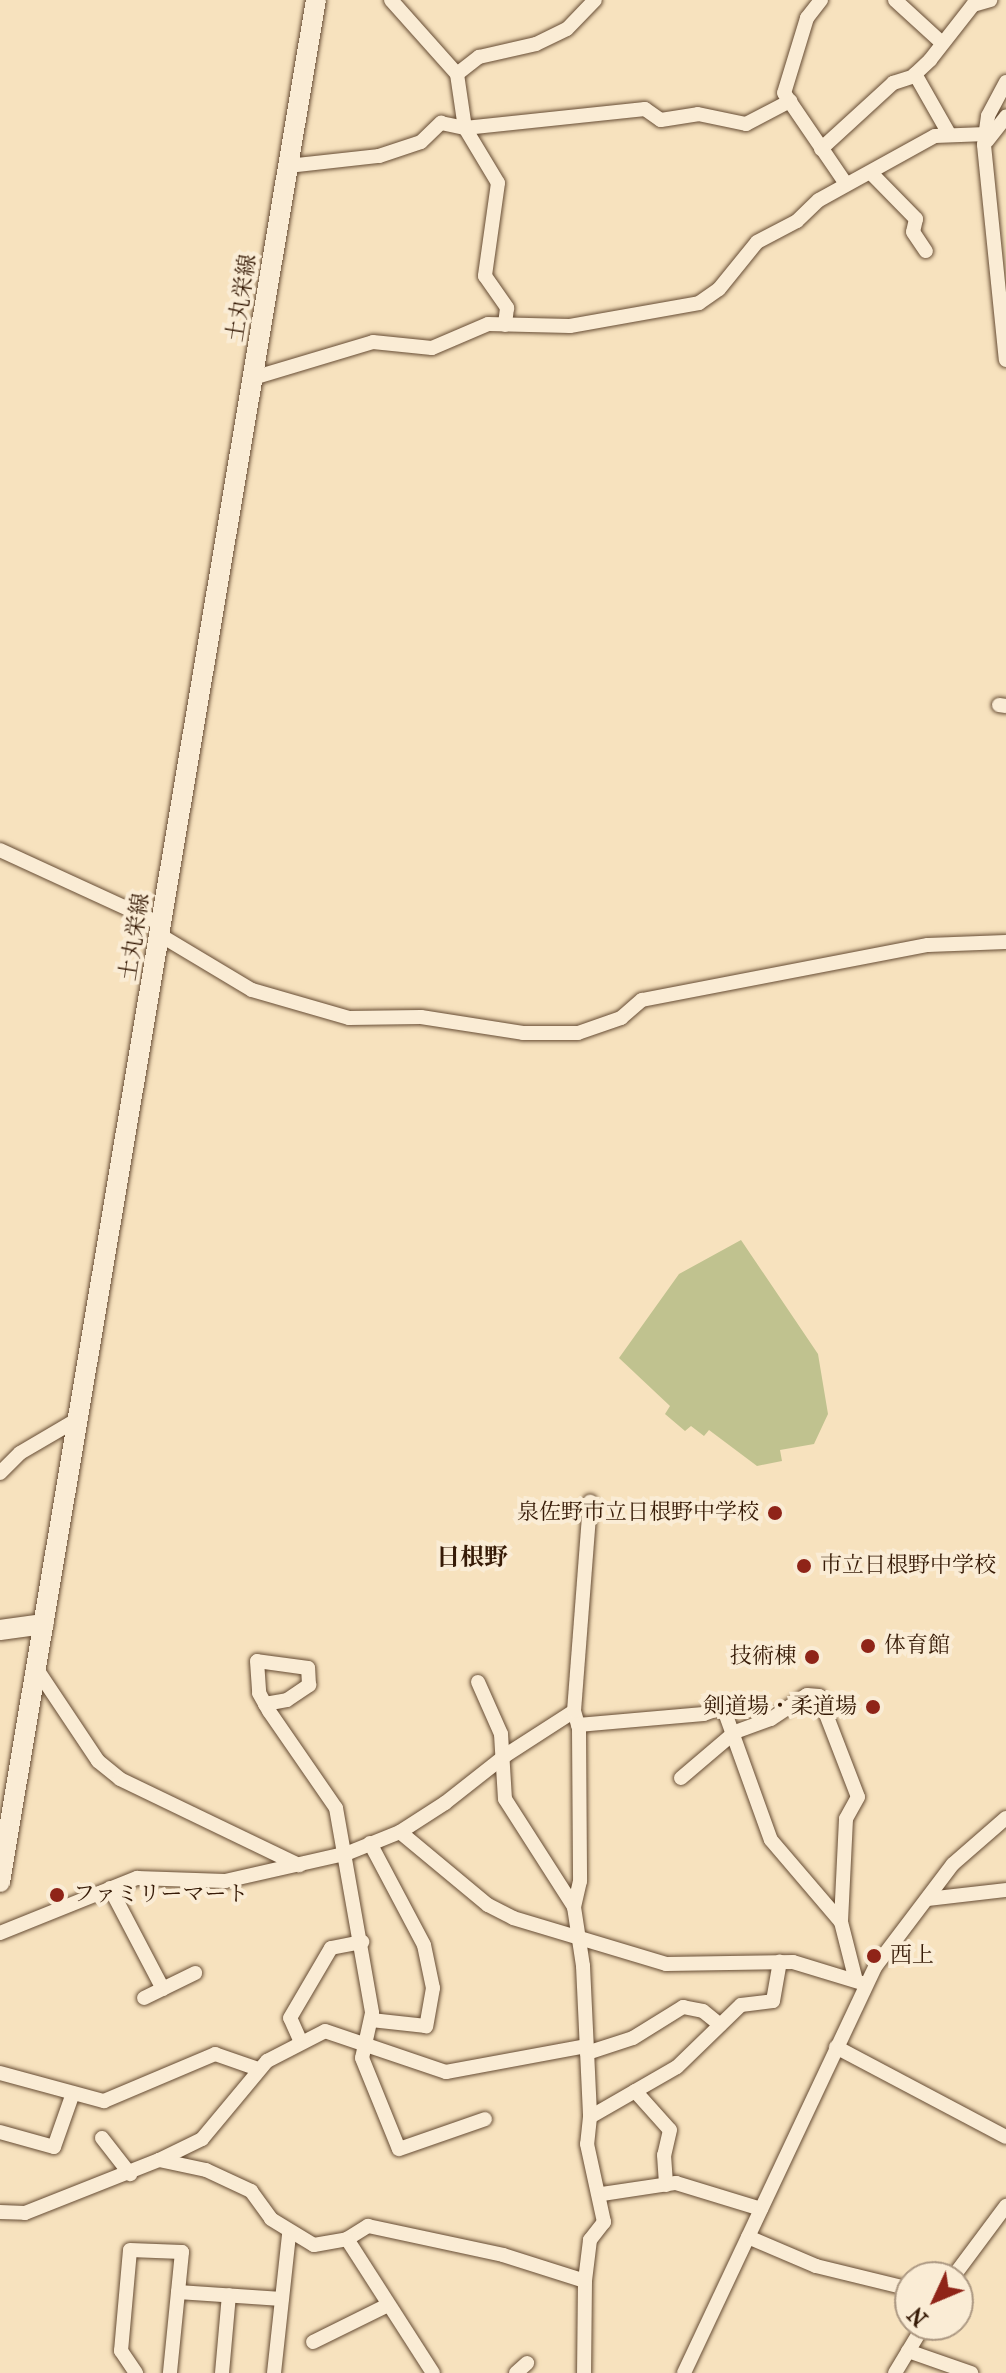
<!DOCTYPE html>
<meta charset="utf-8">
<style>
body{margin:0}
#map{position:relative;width:1006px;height:2373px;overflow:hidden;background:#f7e2be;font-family:"IM FELL French Canon","Noto Serif JP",serif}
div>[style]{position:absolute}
.green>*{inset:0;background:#c0c28f}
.roads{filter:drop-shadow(0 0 2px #664c34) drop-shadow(0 0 2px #664c34)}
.street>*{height:14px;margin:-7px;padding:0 7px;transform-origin:7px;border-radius:7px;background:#faecd5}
.secondary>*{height:20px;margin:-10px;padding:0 10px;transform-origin:10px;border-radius:10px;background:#faecd5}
.dots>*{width:22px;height:22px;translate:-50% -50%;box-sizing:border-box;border:4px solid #faecd5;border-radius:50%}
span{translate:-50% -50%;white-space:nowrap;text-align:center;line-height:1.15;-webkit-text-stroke:8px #faecd5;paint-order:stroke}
.street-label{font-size:22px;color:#361a06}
.poi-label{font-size:22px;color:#361a06}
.right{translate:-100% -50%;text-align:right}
.left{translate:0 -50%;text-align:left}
.neighbourhood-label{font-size:24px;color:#361a06;font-weight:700}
.north{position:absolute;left:894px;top:2261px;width:80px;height:80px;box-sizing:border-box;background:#faecd5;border:2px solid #ac9882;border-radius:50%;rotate:226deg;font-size:22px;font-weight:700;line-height:32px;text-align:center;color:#361a06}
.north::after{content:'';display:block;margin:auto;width:28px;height:36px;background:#8f2418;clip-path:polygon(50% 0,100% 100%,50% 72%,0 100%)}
</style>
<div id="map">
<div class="green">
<i style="clip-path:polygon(741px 1240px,818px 1354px,828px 1414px,814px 1444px,780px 1450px,782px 1461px,757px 1466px,709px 1430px,704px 1436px,691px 1426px,685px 1431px,665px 1414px,670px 1406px,619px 1358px,679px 1274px)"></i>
</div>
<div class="roads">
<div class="street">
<i style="left:391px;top:0;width:99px;rotate:48.3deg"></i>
<i style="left:457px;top:74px;width:55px;rotate:81.6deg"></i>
<i style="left:465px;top:128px;width:64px;rotate:59deg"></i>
<i style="left:498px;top:183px;width:94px;rotate:98deg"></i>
<i style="left:485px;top:276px;width:39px;rotate:55deg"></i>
<i style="left:507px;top:308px;width:17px;rotate:97deg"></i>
<i style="left:821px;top:0;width:23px;rotate:128deg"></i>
<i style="left:807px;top:18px;width:78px;rotate:107deg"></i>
<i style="left:784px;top:93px;width:110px;rotate:55.7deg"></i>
<i style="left:895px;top:0;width:62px;rotate:42.4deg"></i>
<i style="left:457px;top:74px;width:28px;rotate:-38deg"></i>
<i style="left:479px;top:57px;width:58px;rotate:-12.8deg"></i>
<i style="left:536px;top:44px;width:34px;rotate:-26deg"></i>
<i style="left:567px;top:29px;width:40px;rotate:-46deg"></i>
<i style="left:915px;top:74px;width:67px;rotate:60.4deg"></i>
<i style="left:1006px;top:82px;width:38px;rotate:118deg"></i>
<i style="left:988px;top:116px;width:29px;rotate:98deg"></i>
<i style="left:984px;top:145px;width:216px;rotate:84.2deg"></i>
<i style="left:987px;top:141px;width:31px;rotate:-52deg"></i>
<i style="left:821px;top:149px;width:98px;rotate:-42.5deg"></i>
<i style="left:893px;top:83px;width:20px;rotate:-18deg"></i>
<i style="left:912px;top:77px;width:25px;rotate:-43deg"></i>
<i style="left:930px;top:60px;width:70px;rotate:-52deg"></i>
<i style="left:973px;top:5px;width:18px;rotate:-16deg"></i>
<i style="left:288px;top:166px;width:92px;rotate:-6.3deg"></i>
<i style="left:379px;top:156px;width:44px;rotate:-18.4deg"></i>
<i style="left:421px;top:142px;width:28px;rotate:-44deg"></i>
<i style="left:441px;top:123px;width:25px;rotate:12deg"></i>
<i style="left:465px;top:128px;width:181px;rotate:-6deg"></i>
<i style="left:645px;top:109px;width:19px;rotate:35deg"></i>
<i style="left:661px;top:120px;width:37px;rotate:-9deg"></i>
<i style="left:698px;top:114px;width:49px;rotate:11.8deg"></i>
<i style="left:746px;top:124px;width:50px;rotate:-27.6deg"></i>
<i style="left:872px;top:174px;width:63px;rotate:45.6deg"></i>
<i style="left:916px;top:219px;width:13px;rotate:103deg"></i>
<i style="left:913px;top:232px;width:23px;rotate:56deg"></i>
<i style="left:253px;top:378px;width:125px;rotate:-16.7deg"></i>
<i style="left:373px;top:342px;width:59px;rotate:5.8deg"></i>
<i style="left:432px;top:348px;width:61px;rotate:-23.2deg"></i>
<i style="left:488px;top:324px;width:82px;rotate:1.4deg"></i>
<i style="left:570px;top:326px;width:131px;rotate:-10.1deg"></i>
<i style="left:699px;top:303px;width:24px;rotate:-35deg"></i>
<i style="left:719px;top:289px;width:60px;rotate:-51deg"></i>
<i style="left:757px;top:242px;width:45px;rotate:-27.7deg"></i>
<i style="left:797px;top:221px;width:30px;rotate:-44deg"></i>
<i style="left:819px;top:200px;width:132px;rotate:-28.9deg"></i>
<i style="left:935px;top:136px;width:51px;rotate:-2.2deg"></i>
<i style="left:999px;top:705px;width:7px;rotate:8deg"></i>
<i style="left:0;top:850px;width:177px;rotate:24.7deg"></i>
<i style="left:160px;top:935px;width:107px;rotate:30.9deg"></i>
<i style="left:252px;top:990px;width:101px;rotate:16.1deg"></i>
<i style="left:349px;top:1018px;width:72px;rotate:-0.8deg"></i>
<i style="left:421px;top:1017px;width:103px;rotate:8.9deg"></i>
<i style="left:523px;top:1033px;width:55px"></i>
<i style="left:578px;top:1033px;width:46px;rotate:-19.2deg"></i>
<i style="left:621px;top:1018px;width:28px;rotate:-41deg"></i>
<i style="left:642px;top:1000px;width:291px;rotate:-10.9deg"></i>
<i style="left:928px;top:945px;width:78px;rotate:-2.2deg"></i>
<i style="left:0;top:1473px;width:28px;rotate:-45deg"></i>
<i style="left:20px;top:1453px;width:67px;rotate:-30.4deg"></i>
<i style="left:36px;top:1668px;width:112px;rotate:56.3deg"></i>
<i style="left:98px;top:1761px;width:28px;rotate:39deg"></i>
<i style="left:120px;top:1779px;width:199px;rotate:25.7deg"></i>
<i style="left:478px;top:1682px;width:57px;rotate:66.1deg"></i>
<i style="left:501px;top:1734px;width:65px;rotate:86.5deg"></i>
<i style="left:505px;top:1799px;width:128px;rotate:57.4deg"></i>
<i style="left:265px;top:1704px;width:22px;rotate:-10deg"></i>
<i style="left:287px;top:1700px;width:27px;rotate:-34deg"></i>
<i style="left:309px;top:1685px;width:17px;rotate:-93deg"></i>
<i style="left:308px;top:1668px;width:51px;rotate:-172.2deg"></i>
<i style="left:257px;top:1661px;width:32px;rotate:86deg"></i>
<i style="left:259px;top:1693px;width:13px;rotate:61deg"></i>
<i style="left:265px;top:1704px;width:8px;rotate:60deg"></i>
<i style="left:269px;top:1711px;width:118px;rotate:55.4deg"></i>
<i style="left:336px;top:1808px;width:208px;rotate:80deg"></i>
<i style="left:372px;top:2013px;width:46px;rotate:102.5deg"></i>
<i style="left:362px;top:2058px;width:98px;rotate:67.9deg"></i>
<i style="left:399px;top:2149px;width:91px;rotate:-19.2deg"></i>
<i style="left:574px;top:1711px;width:19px;rotate:74deg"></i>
<i style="left:579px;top:1729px;width:152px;rotate:89.6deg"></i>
<i style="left:580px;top:1881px;width:27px;rotate:103deg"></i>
<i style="left:574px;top:1907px;width:60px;rotate:81.3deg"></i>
<i style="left:583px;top:1966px;width:151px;rotate:87.3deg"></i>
<i style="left:590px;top:2117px;width:27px;rotate:96deg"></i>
<i style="left:587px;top:2144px;width:80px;rotate:77.7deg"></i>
<i style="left:604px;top:2222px;width:23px;rotate:128deg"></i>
<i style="left:590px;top:2240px;width:41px;rotate:97deg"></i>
<i style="left:578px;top:1725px;width:126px;rotate:-5deg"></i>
<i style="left:704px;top:1714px;width:20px;rotate:-20deg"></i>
<i style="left:723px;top:1707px;width:141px;rotate:70.2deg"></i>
<i style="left:771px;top:1840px;width:108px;rotate:49.5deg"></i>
<i style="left:841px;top:1922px;width:57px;rotate:75.7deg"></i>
<i style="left:681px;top:1778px;width:71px;rotate:-40.4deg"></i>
<i style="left:735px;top:1732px;width:38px;rotate:-20deg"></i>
<i style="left:771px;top:1719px;width:43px;rotate:-33.7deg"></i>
<i style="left:807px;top:1695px;width:12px;rotate:5deg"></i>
<i style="left:819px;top:1696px;width:108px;rotate:68.9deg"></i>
<i style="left:858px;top:1797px;width:25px;rotate:119deg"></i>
<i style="left:846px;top:1819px;width:103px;rotate:92.8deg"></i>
<i style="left:400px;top:1832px;width:114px;rotate:39.7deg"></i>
<i style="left:488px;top:1905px;width:28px;rotate:27deg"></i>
<i style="left:513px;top:1918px;width:160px;rotate:16.7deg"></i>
<i style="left:666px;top:1964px;width:127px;rotate:-0.9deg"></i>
<i style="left:793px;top:1962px;width:75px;rotate:17deg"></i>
<i style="left:370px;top:1843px;width:115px;rotate:62.1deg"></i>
<i style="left:424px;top:1945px;width:44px;rotate:78.2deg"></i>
<i style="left:433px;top:1988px;width:39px;rotate:100deg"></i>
<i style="left:426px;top:2026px;width:55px;rotate:-173.8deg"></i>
<i style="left:110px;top:1888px;width:114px;rotate:62.3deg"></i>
<i style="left:928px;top:1899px;width:79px;rotate:-6.6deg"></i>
<i style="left:0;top:1933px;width:148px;rotate:-21.9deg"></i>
<i style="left:137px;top:1878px;width:88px;rotate:2deg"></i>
<i style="left:225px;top:1881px;width:126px;rotate:-12.8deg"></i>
<i style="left:348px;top:1853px;width:56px;rotate:-22deg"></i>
<i style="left:400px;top:1832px;width:54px;rotate:-32.8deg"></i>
<i style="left:445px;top:1803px;width:78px;rotate:-38.2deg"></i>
<i style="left:506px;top:1755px;width:81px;rotate:-32.9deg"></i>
<i style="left:574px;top:1711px;width:210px;rotate:-85.6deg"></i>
<i style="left:144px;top:1998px;width:57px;rotate:-26.1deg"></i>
<i style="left:300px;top:2040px;width:24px;rotate:-114deg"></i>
<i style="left:290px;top:2018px;width:81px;rotate:-59.6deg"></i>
<i style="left:331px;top:1948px;width:32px;rotate:-11deg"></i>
<i style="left:836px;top:2047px;width:192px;rotate:27.9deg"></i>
<i style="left:587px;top:2053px;width:48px;rotate:-18.1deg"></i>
<i style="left:633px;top:2038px;width:59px;rotate:-31.8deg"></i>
<i style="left:683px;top:2007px;width:20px;rotate:11deg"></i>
<i style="left:703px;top:2011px;width:22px;rotate:39deg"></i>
<i style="left:0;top:2073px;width:108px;rotate:15.1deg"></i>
<i style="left:104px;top:2101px;width:121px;rotate:-22.9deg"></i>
<i style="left:215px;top:2054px;width:46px;rotate:19.2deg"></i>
<i style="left:635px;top:2091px;width:52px;rotate:48.1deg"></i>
<i style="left:670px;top:2130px;width:26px;rotate:103deg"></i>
<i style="left:664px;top:2155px;width:30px;rotate:86deg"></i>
<i style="left:590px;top:2117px;width:100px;rotate:-29.9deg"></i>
<i style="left:677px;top:2067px;width:89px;rotate:-44.1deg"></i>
<i style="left:741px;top:2005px;width:32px;rotate:-7deg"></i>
<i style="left:773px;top:2001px;width:40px;rotate:-80deg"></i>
<i style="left:0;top:2132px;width:56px;rotate:15.5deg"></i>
<i style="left:54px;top:2147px;width:57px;rotate:-70.6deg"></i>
<i style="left:102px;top:2138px;width:46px;rotate:52.1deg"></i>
<i style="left:159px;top:2160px;width:48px;rotate:-26deg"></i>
<i style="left:202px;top:2139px;width:102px;rotate:-50.2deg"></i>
<i style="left:267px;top:2061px;width:65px;rotate:-27.3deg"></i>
<i style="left:325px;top:2031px;width:128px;rotate:18.7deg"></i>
<i style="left:446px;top:2072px;width:142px;rotate:-10.5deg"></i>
<i style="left:602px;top:2194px;width:75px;rotate:-8.5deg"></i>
<i style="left:676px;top:2183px;width:89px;rotate:17deg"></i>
<i style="left:0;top:2212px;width:25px;rotate:2deg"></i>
<i style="left:25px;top:2213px;width:144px;rotate:-21.6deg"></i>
<i style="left:159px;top:2160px;width:48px;rotate:12deg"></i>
<i style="left:206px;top:2170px;width:50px;rotate:25deg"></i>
<i style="left:251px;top:2191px;width:34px;rotate:54deg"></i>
<i style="left:271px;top:2219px;width:50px;rotate:31.2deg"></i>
<i style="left:314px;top:2245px;width:34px;rotate:-10deg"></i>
<i style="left:347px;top:2239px;width:25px;rotate:-32deg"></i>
<i style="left:368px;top:2226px;width:138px;rotate:12.1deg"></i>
<i style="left:503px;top:2255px;width:86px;rotate:17.6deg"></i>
<i style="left:585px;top:2281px;width:92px;rotate:90.6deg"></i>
<i style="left:748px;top:2237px;width:74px;rotate:23.1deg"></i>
<i style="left:816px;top:2266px;width:97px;rotate:13.7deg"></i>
<i style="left:347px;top:2239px;width:159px;rotate:57.3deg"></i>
<i style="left:953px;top:2277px;width:89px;rotate:-53.3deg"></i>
<i style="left:178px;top:2292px;width:104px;rotate:3.9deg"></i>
<i style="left:313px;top:2342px;width:81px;rotate:-26.3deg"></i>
<i style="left:908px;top:2351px;width:67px;rotate:19.2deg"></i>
<i style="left:136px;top:2373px;width:27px;rotate:-124deg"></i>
<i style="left:121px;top:2351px;width:101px;rotate:-84.9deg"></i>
<i style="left:130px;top:2250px;width:52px;rotate:2.2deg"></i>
<i style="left:182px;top:2252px;width:122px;rotate:95.7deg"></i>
<i style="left:222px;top:2373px;width:78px;rotate:-84.9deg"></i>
<i style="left:274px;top:2373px;width:140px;rotate:-83.8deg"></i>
<i style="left:516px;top:2373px;width:15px;rotate:-42deg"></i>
<i style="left:684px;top:2373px;width:449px;rotate:-64.8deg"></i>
<i style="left:875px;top:1967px;width:129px;rotate:-52.9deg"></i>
<i style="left:953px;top:1864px;width:70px;rotate:-41deg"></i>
<i style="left:895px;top:2373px;width:56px;rotate:-58.9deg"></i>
</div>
<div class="secondary">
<i style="left:0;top:1630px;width:44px;rotate:-7.8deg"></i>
<i style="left:0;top:1882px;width:1908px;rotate:-80.47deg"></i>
</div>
</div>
<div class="dots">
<i style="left:775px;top:1513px;background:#8f2418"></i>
<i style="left:804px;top:1566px;background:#8f2418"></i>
<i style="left:868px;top:1646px;background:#8f2418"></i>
<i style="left:812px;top:1657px;background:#8f2418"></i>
<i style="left:873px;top:1707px;background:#8f2418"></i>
<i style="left:57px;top:1895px;background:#8f2418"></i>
<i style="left:874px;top:1956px;background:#8f2418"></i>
</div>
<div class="street-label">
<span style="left:242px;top:298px;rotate:-81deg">土丸栄線</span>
<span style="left:135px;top:937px;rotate:-81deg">土丸栄線</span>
</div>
<div class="poi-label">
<span class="right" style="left:759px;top:1513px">泉佐野市立日根野中学校</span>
<span class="left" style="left:820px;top:1566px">市立日根野中学校</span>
<span class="left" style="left:884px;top:1646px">体育館</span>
<span class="right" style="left:796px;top:1657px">技術棟</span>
<span class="right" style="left:857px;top:1707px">剣道場・柔道場</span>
<span class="left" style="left:73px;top:1895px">ファミリーマート</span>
<span class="left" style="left:890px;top:1956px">西上</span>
</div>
<div class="neighbourhood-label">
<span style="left:472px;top:1558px">日根野</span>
</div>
<div class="north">N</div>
</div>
